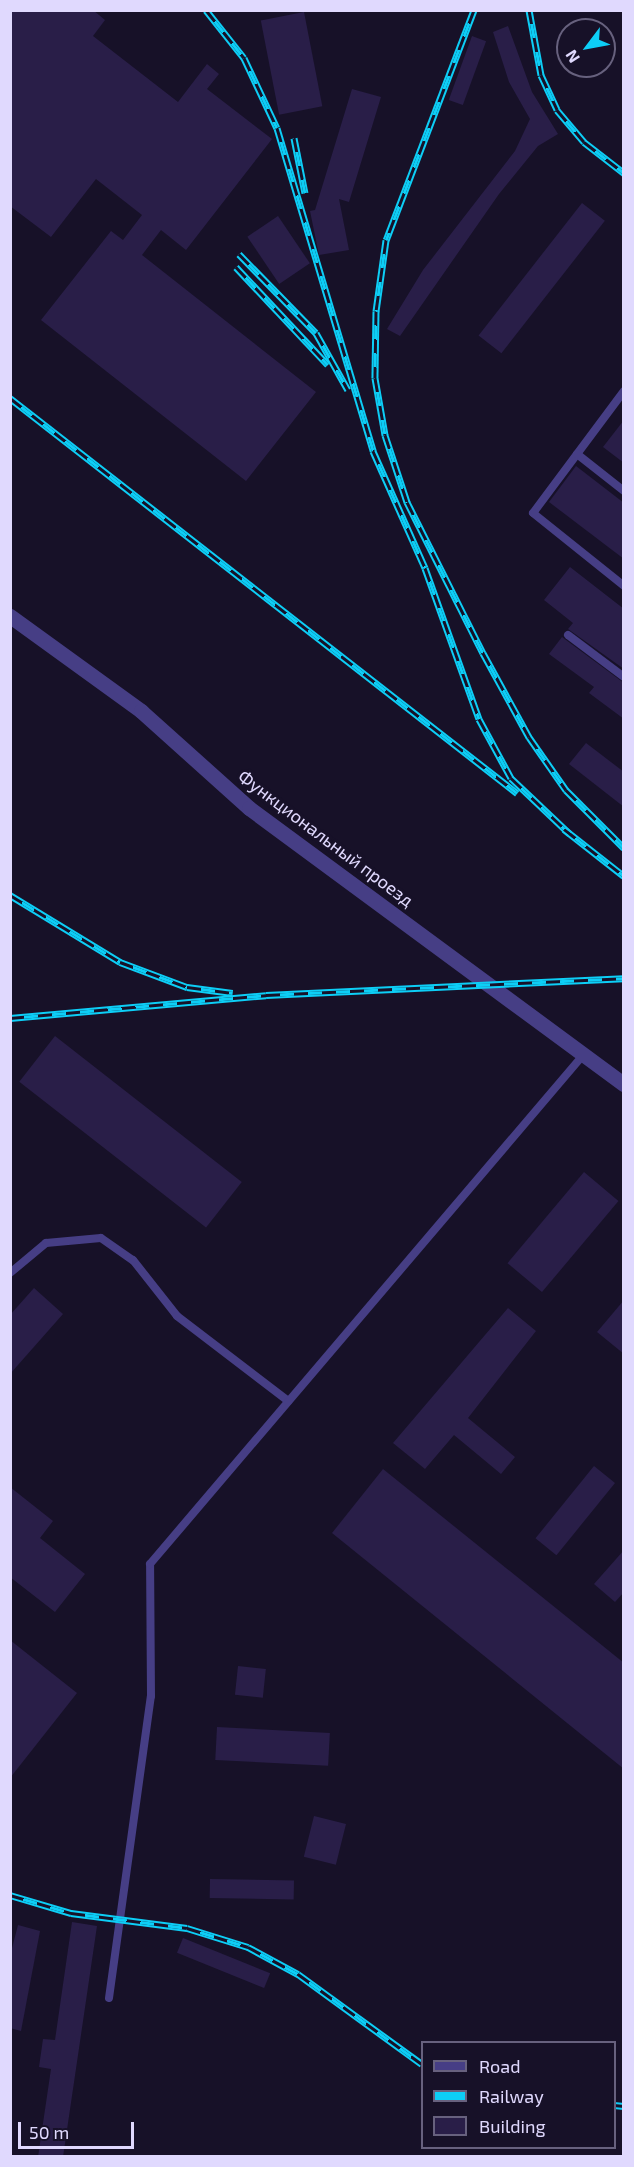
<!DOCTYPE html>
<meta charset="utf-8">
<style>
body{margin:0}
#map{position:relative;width:634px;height:2167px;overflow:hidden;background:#171128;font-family:"Exo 2",sans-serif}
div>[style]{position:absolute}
.building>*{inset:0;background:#291e48;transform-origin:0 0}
.service>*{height:8px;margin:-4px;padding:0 4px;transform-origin:4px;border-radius:4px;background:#463e85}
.minor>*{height:15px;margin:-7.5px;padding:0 7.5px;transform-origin:7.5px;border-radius:7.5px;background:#463e85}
.rail>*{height:7px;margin-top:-3.5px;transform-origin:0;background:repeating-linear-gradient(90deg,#171128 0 14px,#0dcef6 0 28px);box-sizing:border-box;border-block:2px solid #0dcef6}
span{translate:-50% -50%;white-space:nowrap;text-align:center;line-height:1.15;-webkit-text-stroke:6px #171128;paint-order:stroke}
.street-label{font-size:18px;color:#e0d9fe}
.frame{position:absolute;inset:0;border:12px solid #e0d9fe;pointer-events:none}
.legend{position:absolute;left:421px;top:2041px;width:195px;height:108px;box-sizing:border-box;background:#171128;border:2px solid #67617e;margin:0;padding:8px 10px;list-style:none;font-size:18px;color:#e0d9fe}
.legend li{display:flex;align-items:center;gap:12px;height:30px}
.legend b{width:30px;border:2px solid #67617e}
.north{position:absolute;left:556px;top:18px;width:60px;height:60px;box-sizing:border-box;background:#171128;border:2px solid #67617e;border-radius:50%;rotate:238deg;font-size:16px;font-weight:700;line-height:24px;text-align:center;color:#e0d9fe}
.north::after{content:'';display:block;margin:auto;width:21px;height:27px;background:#0dcef6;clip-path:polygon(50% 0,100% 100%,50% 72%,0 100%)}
.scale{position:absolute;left:18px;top:2122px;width:116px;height:27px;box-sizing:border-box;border:3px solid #e0d9fe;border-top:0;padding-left:8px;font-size:18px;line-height:21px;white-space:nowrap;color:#e0d9fe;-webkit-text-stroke:4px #171128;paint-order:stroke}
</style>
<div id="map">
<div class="building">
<i style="clip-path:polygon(10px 10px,93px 10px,105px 20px,93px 36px,178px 102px,207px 64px,219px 74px,207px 89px,272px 139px,186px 250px,161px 230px,142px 255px,316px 392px,246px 481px,41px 320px,111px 231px,123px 240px,142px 215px,96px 179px,51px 237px,10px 206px)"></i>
<i style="left:304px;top:12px;width:96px;height:44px;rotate:79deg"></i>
<i style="clip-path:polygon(508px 26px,532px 92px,558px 134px,538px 146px,499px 194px,400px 336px,387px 329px,423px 270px,515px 151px,530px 119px,509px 82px,493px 32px)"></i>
<i style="left:472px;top:36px;width:15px;height:68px;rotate:20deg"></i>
<i style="clip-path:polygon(352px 89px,381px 97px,349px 202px,339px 199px,349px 250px,319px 255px,310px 211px,315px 210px)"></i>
<i style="left:582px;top:203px;width:29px;height:168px;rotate:38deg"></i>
<i style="left:278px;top:216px;width:57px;height:37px;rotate:56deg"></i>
<i style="clip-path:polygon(624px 420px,624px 463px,603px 447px)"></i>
<i style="clip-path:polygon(576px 466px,624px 503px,624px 559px,549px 502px)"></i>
<i style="clip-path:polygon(570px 567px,624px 609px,624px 669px,568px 629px,573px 623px,544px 600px)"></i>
<i style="clip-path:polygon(562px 637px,624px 683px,624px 719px,589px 693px,594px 687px,549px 654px)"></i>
<i style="clip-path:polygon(586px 743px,624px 772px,624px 807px,569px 764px)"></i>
<i style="left:55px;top:1036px;width:237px;height:58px;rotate:38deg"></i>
<i style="left:584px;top:1172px;width:45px;height:119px;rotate:40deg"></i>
<i style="clip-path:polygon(34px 1288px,63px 1314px,10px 1374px,10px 1315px)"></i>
<i style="clip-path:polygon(624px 1300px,624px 1354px,597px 1332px)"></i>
<i style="clip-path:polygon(508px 1308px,536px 1331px,468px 1418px,515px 1457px,501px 1474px,454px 1435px,425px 1469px,393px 1443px)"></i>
<i style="left:594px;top:1466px;width:27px;height:93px;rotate:39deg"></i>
<i style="clip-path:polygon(383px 1469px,624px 1663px,624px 1769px,332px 1533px)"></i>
<i style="clip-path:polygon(10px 1487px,53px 1521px,40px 1538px,85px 1574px,55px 1612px,10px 1577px)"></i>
<i style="clip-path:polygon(624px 1550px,624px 1592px,615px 1602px,594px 1584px)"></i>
<i style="clip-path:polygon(10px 1640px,77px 1693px,10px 1778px)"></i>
<i style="left:238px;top:1666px;width:28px;height:29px;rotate:6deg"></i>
<i style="left:217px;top:1727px;width:113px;height:33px;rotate:3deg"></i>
<i style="left:314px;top:1816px;width:33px;height:42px;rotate:14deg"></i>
<i style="left:210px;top:1879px;width:84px;height:19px;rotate:1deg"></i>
<i style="clip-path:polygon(72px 1922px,97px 1926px,63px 2157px,38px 2157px,51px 2069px,39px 2067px,43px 2039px,55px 2040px)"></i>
<i style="clip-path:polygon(18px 1925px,40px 1931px,21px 2031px,10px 2028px,10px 1956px)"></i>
<i style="left:183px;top:1938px;width:94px;height:16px;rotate:22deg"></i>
</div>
<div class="service">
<i style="left:624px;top:391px;width:152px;rotate:126.7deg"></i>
<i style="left:533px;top:513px;width:117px;rotate:38.7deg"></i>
<i style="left:577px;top:454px;width:60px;rotate:38.2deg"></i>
<i style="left:568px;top:635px;width:70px;rotate:36.9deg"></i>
<i style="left:10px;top:1273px;width:47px;rotate:-39.8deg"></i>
<i style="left:46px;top:1243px;width:55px;rotate:-5.2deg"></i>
<i style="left:101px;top:1238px;width:39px;rotate:35deg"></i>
<i style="left:133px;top:1260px;width:71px;rotate:51.8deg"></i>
<i style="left:177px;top:1316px;width:140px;rotate:37.4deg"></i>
<i style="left:109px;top:1998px;width:305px;rotate:-82.1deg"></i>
<i style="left:151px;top:1696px;width:132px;rotate:-90.4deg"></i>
<i style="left:150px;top:1564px;width:670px;rotate:-49.6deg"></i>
</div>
<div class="minor">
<i style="left:10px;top:616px;width:162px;rotate:35.9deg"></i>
<i style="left:141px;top:711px;width:145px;rotate:41.9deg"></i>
<i style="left:249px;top:808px;width:466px;rotate:36.4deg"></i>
</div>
<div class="rail">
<i style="left:206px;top:10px;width:61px;rotate:51.6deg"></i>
<i style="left:244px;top:58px;width:77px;rotate:64.8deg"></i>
<i style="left:277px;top:128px;width:337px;rotate:73.4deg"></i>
<i style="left:373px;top:451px;width:128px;rotate:66deg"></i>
<i style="left:425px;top:568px;width:160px;rotate:70.3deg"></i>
<i style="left:479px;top:719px;width:67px;rotate:61.5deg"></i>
<i style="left:511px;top:778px;width:81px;rotate:43.5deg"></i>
<i style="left:474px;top:10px;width:246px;rotate:110.9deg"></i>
<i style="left:386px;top:240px;width:72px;rotate:98deg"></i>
<i style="left:376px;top:311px;width:67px;rotate:90.9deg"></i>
<i style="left:375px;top:378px;width:58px;rotate:80deg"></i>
<i style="left:385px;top:435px;width:71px;rotate:71.8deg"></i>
<i style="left:407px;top:502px;width:169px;rotate:63.3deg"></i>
<i style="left:483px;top:653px;width:96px;rotate:61.3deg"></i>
<i style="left:529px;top:737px;width:65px;rotate:55.1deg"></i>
<i style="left:566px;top:790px;width:82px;rotate:45deg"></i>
<i style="left:529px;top:10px;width:66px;rotate:79.5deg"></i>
<i style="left:541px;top:75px;width:38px;rotate:65deg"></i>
<i style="left:557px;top:110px;width:42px;rotate:49.8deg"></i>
<i style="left:584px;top:142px;width:51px;rotate:37.8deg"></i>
<i style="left:294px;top:138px;width:56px;rotate:78.7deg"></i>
<i style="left:239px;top:254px;width:110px;rotate:45.7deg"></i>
<i style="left:316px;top:333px;width:65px;rotate:60.7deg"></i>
<i style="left:236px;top:267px;width:134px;rotate:46.8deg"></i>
<i style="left:10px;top:398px;width:643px;rotate:37.92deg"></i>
<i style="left:564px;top:829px;width:76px;rotate:38.1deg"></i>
<i style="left:10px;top:895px;width:129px;rotate:31.3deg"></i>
<i style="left:120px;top:962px;width:72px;rotate:20.5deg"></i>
<i style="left:187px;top:987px;width:46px;rotate:7.4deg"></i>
<i style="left:10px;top:1018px;width:257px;rotate:-5.1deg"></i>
<i style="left:266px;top:995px;width:358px;rotate:-2.7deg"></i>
<i style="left:10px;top:1895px;width:64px;rotate:16.4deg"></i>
<i style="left:71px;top:1913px;width:117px;rotate:7.4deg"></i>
<i style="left:187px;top:1928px;width:64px;rotate:17.3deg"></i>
<i style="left:248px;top:1947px;width:57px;rotate:28.4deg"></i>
<i style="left:298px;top:1974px;width:153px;rotate:36deg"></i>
<i style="left:614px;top:2105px;width:10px;rotate:6deg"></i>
</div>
<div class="street-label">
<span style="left:326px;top:838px;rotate:37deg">Функциональный проезд</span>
</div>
<div class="frame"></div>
<ul class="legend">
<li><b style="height:8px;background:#463e85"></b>Road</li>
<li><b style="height:8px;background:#0dcef6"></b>Railway</li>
<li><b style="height:16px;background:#291e48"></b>Building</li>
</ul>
<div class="north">N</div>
<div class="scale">50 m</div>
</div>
